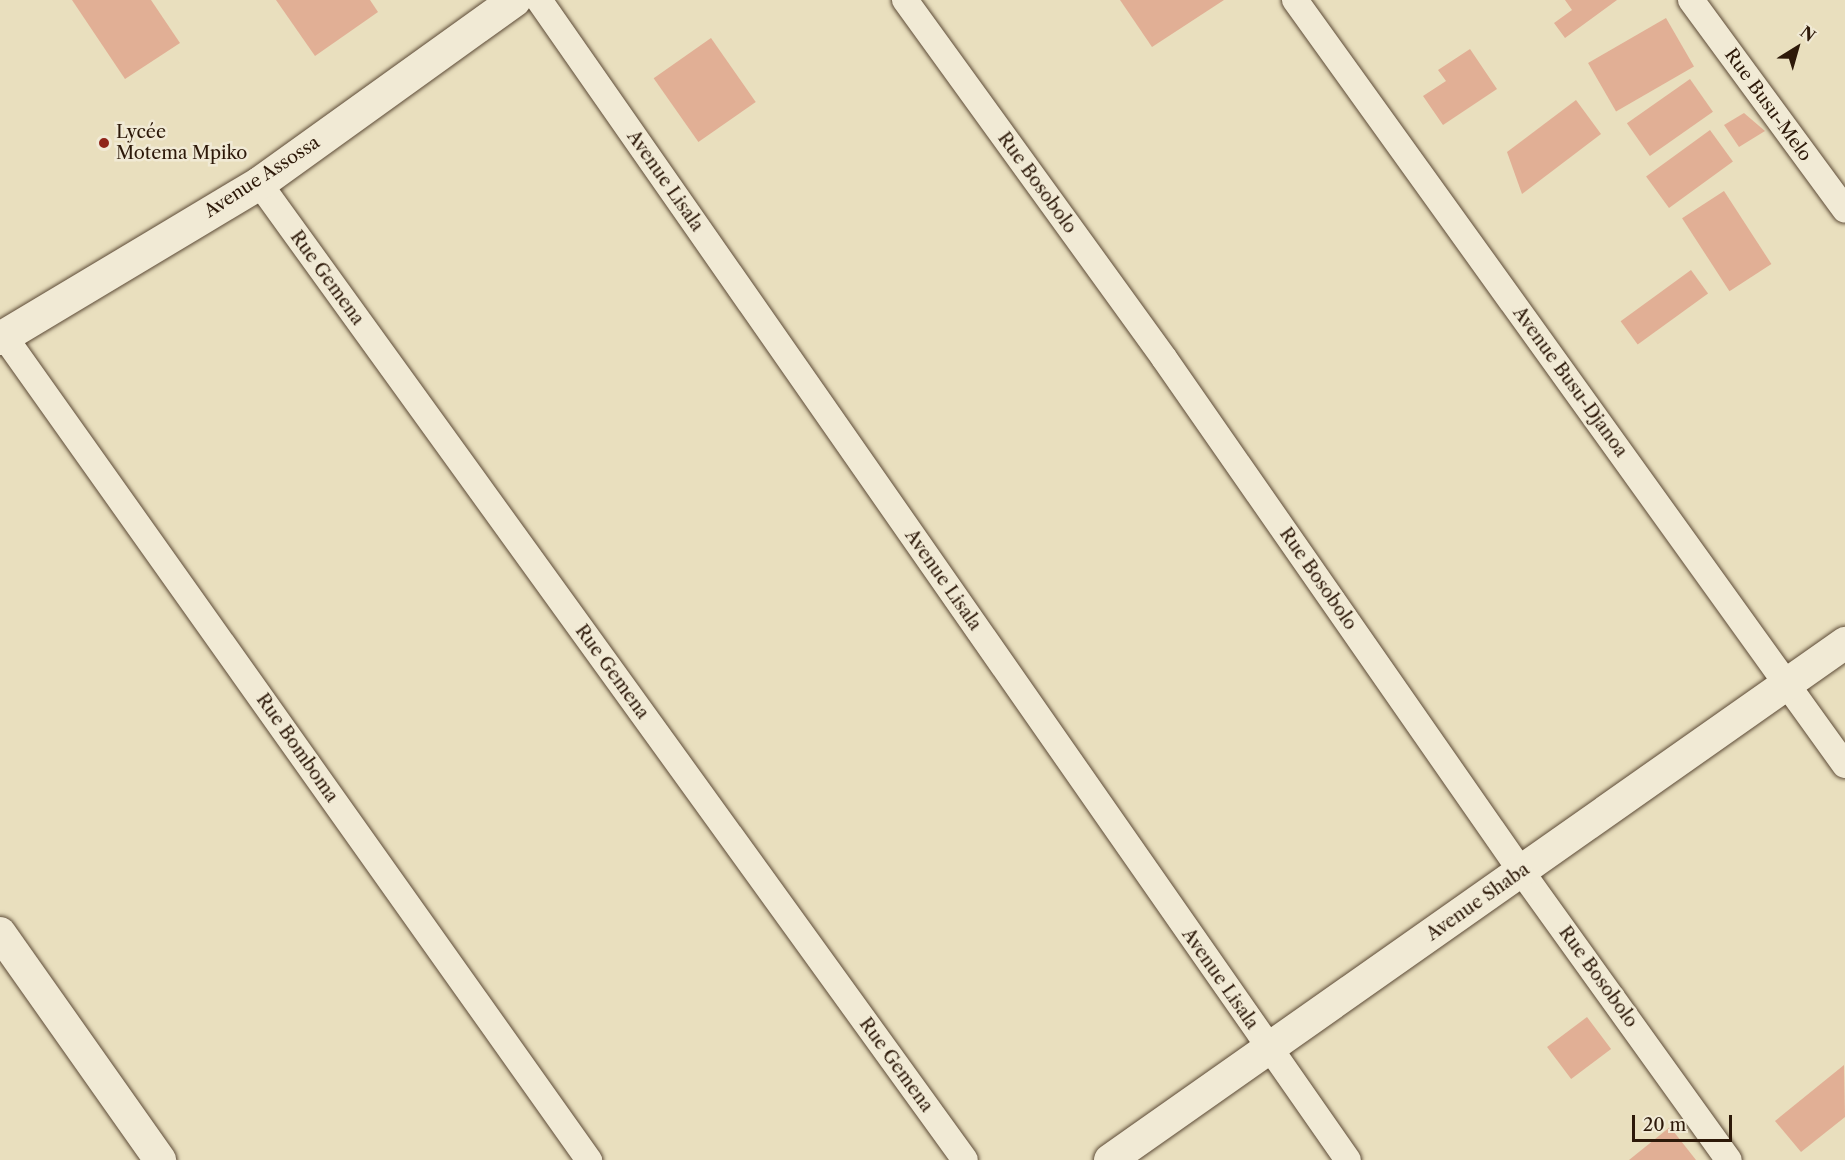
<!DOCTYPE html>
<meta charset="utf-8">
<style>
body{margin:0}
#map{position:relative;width:1845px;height:1160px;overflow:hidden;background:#e9dfbe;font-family:"Libre Caslon Text",serif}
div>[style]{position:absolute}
.building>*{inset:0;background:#e1af95;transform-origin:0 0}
.roads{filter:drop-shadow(0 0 2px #5c4a36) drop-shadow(0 0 2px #5c4a36)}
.minor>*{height:26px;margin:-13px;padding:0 13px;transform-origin:13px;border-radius:13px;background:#f1ead5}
.tertiary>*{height:32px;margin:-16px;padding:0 16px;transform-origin:16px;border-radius:16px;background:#f1ead5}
.secondary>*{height:33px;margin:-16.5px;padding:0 16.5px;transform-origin:16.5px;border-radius:16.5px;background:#f1ead5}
.dots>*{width:16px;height:16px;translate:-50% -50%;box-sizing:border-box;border:3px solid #f1ead5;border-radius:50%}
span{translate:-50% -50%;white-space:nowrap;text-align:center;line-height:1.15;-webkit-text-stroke:5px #f1ead5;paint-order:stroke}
.street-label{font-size:18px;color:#2d1909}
.poi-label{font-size:18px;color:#2d1909}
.left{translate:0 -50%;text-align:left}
.north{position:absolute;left:1767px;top:18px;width:60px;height:60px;-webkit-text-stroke:4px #f1ead5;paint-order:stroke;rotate:37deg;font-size:16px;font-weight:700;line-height:24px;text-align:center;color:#2d1909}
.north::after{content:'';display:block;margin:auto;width:21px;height:27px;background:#2d1909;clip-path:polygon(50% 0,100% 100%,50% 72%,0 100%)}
.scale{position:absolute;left:1632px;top:1115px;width:100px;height:27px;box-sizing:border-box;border:3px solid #2d1909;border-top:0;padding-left:8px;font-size:18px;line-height:21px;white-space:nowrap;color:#2d1909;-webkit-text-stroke:4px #f1ead5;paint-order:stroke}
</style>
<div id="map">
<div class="building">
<i style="clip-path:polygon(72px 0,151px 0,180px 43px,125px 79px)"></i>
<i style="clip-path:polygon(276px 0,370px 0,378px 12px,315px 56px)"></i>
<i style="clip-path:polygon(1120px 0,1224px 0,1152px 47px)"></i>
<i style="clip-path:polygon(1565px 0,1617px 0,1565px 38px,1554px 23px,1572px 10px)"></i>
<i style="left:1666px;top:18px;width:56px;height:90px;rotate:60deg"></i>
<i style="left:711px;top:38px;width:78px;height:70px;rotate:55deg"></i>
<i style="clip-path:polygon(1470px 49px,1497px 89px,1443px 125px,1423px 96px,1446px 81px,1438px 70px)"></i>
<i style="left:1690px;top:79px;width:40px;height:77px;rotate:55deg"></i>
<i style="clip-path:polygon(1576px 100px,1601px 134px,1522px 194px,1507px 152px)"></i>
<i style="clip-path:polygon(1744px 113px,1765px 131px,1739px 147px,1724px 125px)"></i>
<i style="left:1710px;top:130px;width:39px;height:79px;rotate:54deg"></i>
<i style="left:1724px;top:191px;width:87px;height:50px;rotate:57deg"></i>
<i style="left:1691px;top:270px;width:29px;height:87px;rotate:54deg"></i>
<i style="left:1587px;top:1017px;width:40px;height:50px;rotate:53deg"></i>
<i style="clip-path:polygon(1844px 1065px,1845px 1117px,1801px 1152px,1775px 1121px)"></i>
<i style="clip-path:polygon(1670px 1127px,1696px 1160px,1629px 1160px)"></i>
</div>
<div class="roads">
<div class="minor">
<i style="left:539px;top:0;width:1414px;rotate:55.11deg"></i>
<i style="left:905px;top:0;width:442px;rotate:54.1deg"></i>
<i style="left:1164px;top:358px;width:625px;rotate:55.17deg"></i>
<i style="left:1521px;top:871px;width:356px;rotate:54.3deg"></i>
<i style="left:1295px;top:0;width:942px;rotate:54.29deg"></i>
<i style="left:1691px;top:0;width:260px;rotate:53.7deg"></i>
<i style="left:259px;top:183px;width:1205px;rotate:54.15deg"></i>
<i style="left:4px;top:336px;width:1011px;rotate:54.63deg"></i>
</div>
<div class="tertiary">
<i style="left:0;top:933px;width:278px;rotate:54.8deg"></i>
<i style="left:1110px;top:1160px;width:899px;rotate:-35.12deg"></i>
</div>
<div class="secondary">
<i style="left:0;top:338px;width:302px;rotate:-30.9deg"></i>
<i style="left:259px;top:183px;width:314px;rotate:-35.7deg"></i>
</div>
</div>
<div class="dots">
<i style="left:104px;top:143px;background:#8f2418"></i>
</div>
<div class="street-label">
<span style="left:1768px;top:105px;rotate:54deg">Rue Busu-Melo</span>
<span style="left:262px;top:177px;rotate:-33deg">Avenue Assossa</span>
<span style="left:665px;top:181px;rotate:55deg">Avenue Lisala</span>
<span style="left:1037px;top:183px;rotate:54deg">Rue Bosobolo</span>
<span style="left:327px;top:278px;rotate:54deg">Rue Gemena</span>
<span style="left:1570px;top:382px;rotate:54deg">Avenue Busu-Djanoa</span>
<span style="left:1318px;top:579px;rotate:55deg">Rue Bosobolo</span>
<span style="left:943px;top:580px;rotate:55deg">Avenue Lisala</span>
<span style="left:612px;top:672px;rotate:54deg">Rue Gemena</span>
<span style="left:297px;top:748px;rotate:55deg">Rue Bomboma</span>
<span style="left:1478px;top:902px;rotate:-35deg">Avenue Shaba</span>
<span style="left:1598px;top:977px;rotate:54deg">Rue Bosobolo</span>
<span style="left:1220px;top:979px;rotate:55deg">Avenue Lisala</span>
<span style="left:896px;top:1065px;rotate:54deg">Rue Gemena</span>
</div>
<div class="poi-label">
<span class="left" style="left:116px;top:143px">Lycée<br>Motema Mpiko</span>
</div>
<div class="north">N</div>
<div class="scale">20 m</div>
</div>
